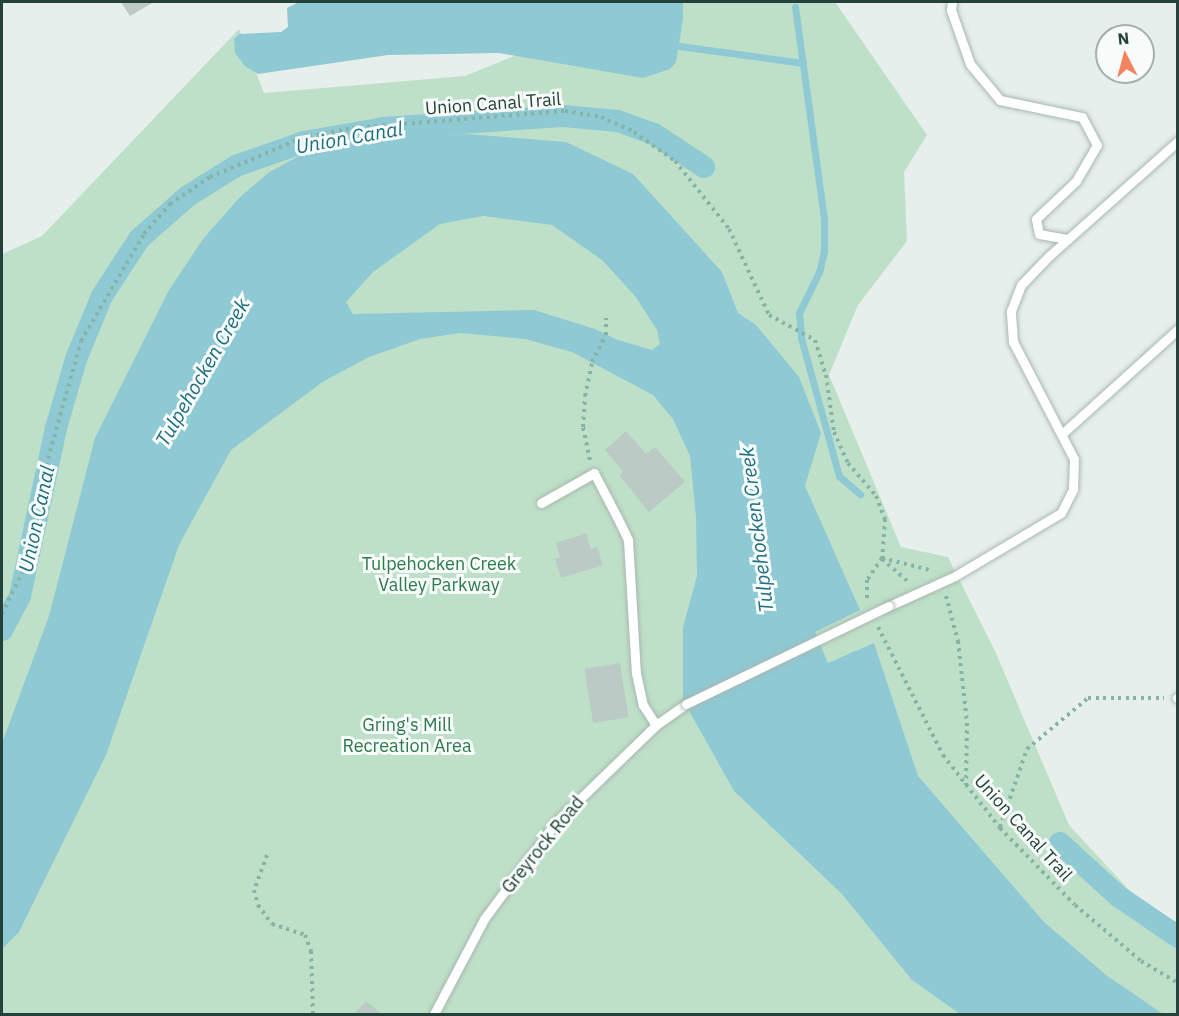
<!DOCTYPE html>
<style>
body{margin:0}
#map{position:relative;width:1179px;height:1016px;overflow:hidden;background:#e6efeb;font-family:"IBM Plex Sans",sans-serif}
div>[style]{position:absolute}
.green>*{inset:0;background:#bfe0c8}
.water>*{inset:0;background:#8ec9d4}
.stream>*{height:7px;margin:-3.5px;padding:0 3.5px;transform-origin:3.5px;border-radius:3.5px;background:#8ec9d4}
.canal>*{height:22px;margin:-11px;padding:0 11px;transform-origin:11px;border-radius:11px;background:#8ec9d4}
.building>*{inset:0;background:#bbcac4;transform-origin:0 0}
.path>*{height:4px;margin-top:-2px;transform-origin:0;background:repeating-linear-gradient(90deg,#86b3a5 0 3px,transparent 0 7.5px)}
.roads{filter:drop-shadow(0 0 2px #a8b8b2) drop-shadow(0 0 2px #a8b8b2)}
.service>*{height:9px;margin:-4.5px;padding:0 4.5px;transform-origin:4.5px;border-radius:4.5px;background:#fff}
.bridges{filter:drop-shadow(0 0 2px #a8b8b2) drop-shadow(0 0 2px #a8b8b2)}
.service-bridge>*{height:9px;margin:-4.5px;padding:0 4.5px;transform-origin:4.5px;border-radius:4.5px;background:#fff}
span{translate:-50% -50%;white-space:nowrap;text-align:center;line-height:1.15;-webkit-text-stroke:6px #f7fbf9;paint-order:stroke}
.street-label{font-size:18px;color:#24423a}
.park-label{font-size:18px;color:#2d7a4b}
.water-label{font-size:20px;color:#1c6f80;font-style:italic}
.frame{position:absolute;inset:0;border:3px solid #24423a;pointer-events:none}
.north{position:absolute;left:1095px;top:24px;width:60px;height:60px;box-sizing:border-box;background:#f7fbf9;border:2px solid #a3b1ad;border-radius:50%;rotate:354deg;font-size:16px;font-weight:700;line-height:24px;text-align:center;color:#24423a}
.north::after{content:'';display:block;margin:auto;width:21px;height:27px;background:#f4845f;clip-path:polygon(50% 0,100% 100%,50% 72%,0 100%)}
</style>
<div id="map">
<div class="green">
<i style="clip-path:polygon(575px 2px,835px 2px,927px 135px,904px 172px,907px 241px,858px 305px,829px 375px,901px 547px,948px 557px,995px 651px,1069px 825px,1142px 904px,1177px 922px,1177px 1014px,2px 1014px,2px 254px,42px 236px,239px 29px,264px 93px,465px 76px,578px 30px)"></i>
</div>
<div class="water">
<i style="clip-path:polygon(299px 2px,683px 2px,683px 19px,676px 62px,670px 69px,643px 78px,499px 53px,388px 55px,258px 74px,245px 66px,235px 53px,234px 39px,239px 34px,281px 32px,288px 27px,287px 8px)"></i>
<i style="clip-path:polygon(evenodd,468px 134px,566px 142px,633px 174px,722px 272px,738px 313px,756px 325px,799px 377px,821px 433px,805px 486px,860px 610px,815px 632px,828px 663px,874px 643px,918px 776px,1044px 922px,1106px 975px,1163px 1014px,960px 1014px,912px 980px,842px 894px,734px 791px,683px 700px,683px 627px,697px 576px,696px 517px,690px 456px,673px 419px,653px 395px,572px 352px,525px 339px,460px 333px,420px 339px,369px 357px,324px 381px,231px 450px,179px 545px,106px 755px,19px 932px,2px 949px,2px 743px,49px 616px,95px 438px,169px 290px,203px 239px,239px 198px,268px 173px,306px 152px,395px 136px,468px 134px,483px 216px,552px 225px,602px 260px,635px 296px,657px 330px,660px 344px,652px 350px,618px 340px,595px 329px,534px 310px,353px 314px,346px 302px,373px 272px,440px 224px,483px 216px)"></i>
</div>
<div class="stream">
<i style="left:795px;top:7px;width:213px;rotate:82.2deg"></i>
<i style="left:824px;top:218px;width:33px;rotate:90deg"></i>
<i style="left:824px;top:251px;width:22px;rotate:103deg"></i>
<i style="left:819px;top:272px;width:46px;rotate:116deg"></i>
<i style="left:799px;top:313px;width:25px;rotate:85deg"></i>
<i style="left:801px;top:338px;width:143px;rotate:74.6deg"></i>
<i style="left:839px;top:476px;width:28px;rotate:41deg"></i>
<i style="left:672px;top:45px;width:132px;rotate:7.8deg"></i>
</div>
<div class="canal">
<i style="left:2px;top:630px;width:38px;rotate:-62deg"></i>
<i style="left:20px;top:596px;width:172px;rotate:-77.9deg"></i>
<i style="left:56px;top:428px;width:72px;rotate:-73.8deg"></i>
<i style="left:76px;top:359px;width:68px;rotate:-67.6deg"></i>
<i style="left:102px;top:296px;width:68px;rotate:-57deg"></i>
<i style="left:139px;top:239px;width:65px;rotate:-41.3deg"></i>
<i style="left:188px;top:196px;width:57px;rotate:-32deg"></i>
<i style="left:236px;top:166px;width:72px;rotate:-19.4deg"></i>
<i style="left:304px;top:142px;width:81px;rotate:-9.9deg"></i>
<i style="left:384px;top:128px;width:179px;rotate:-3.8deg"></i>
<i style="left:563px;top:116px;width:55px;rotate:5.2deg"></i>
<i style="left:618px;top:121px;width:38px;rotate:20deg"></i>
<i style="left:654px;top:134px;width:60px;rotate:33.4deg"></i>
<i style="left:1060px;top:843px;width:79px;rotate:42.4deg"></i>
<i style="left:1118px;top:896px;width:73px;rotate:34.3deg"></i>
</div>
<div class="building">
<i style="clip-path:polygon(121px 2px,154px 2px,130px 16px)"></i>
<i style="clip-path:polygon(626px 431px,646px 454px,655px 447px,685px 482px,649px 512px,619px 475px,623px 472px,605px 450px)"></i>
<i style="clip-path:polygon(586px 533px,591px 549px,597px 547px,603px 565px,561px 578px,555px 559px,560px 557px,556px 543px)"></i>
<i style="left:620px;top:663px;width:55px;height:36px;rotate:81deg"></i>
<i style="clip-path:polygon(366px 1001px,382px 1014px,354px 1014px)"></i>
</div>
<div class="path">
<i style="left:590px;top:460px;width:34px;rotate:-102deg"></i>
<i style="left:583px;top:427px;width:31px;rotate:-86deg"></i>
<i style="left:585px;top:396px;width:35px;rotate:-78deg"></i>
<i style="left:592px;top:362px;width:30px;rotate:-63deg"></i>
<i style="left:606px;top:335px;width:17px;rotate:-90deg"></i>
<i style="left:882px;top:558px;width:49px;rotate:14deg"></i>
<i style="left:882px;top:559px;width:35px;rotate:41deg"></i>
<i style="left:946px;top:596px;width:47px;rotate:75.1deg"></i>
<i style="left:958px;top:641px;width:82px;rotate:83.7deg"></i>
<i style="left:967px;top:723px;width:62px;rotate:90.9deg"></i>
<i style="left:2px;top:614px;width:60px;rotate:-64.3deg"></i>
<i style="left:28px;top:560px;width:88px;rotate:-79.6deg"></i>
<i style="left:44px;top:473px;width:137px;rotate:-74.3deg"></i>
<i style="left:81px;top:341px;width:124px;rotate:-59.5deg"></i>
<i style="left:144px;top:234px;width:40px;rotate:-49deg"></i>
<i style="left:170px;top:204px;width:48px;rotate:-34deg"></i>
<i style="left:210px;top:177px;width:100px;rotate:-23deg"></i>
<i style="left:302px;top:138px;width:51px;rotate:-11.3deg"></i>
<i style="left:352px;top:128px;width:214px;rotate:-4.6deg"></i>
<i style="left:565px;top:111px;width:36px;rotate:9deg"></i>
<i style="left:601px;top:117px;width:36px;rotate:24deg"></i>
<i style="left:634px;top:132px;width:50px;rotate:35.3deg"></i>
<i style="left:675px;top:161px;width:87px;rotate:51.5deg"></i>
<i style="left:729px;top:229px;width:95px;rotate:65.1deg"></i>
<i style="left:769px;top:315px;width:52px;rotate:28.5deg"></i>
<i style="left:815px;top:340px;width:37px;rotate:73deg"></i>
<i style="left:826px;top:375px;width:58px;rotate:82deg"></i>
<i style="left:834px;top:432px;width:34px;rotate:66deg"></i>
<i style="left:848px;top:463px;width:43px;rotate:49.7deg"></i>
<i style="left:876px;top:496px;width:25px;rotate:69deg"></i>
<i style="left:885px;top:519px;width:39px;rotate:94deg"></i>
<i style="left:882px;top:558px;width:27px;rotate:124deg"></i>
<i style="left:867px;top:580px;width:21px;rotate:90deg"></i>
<i style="left:878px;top:627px;width:144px;rotate:63.1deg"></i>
<i style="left:943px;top:755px;width:93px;rotate:52deg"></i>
<i style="left:1000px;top:828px;width:107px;rotate:45.8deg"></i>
<i style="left:1075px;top:905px;width:87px;rotate:40.3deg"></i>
<i style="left:1141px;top:961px;width:43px;rotate:30.7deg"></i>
<i style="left:1000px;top:827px;width:83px;rotate:-70.9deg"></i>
<i style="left:1027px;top:749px;width:80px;rotate:-39.9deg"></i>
<i style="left:1088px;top:698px;width:76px"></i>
<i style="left:267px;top:855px;width:37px;rotate:110deg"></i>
<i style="left:254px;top:890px;width:16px;rotate:75deg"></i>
<i style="left:258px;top:905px;width:24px;rotate:54deg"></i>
<i style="left:272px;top:924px;width:35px;rotate:18deg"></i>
<i style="left:305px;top:935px;width:17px;rotate:69deg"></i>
<i style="left:311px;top:951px;width:63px;rotate:88.2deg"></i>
</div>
<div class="roads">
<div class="service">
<i style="left:952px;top:2px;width:8px;rotate:97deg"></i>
<i style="left:951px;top:10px;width:57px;rotate:70.6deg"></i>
<i style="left:970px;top:64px;width:47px;rotate:50.2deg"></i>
<i style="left:1000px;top:100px;width:84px;rotate:11.7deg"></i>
<i style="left:1082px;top:117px;width:32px;rotate:62deg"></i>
<i style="left:1097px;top:145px;width:42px;rotate:120.3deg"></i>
<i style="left:1076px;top:181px;width:55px;rotate:136.5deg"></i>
<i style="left:1036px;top:219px;width:15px;rotate:79deg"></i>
<i style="left:1039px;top:234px;width:28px;rotate:10deg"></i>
<i style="left:1063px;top:433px;width:155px;rotate:-42.1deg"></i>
<i style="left:541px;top:503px;width:61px;rotate:-29.5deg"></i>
<i style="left:594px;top:473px;width:50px;rotate:62.4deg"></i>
<i style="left:617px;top:517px;width:25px;rotate:64deg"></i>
<i style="left:628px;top:540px;width:133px;rotate:86.6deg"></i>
<i style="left:636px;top:673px;width:33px;rotate:78deg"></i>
<i style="left:643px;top:705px;width:24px;rotate:57deg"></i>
<i style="left:889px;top:606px;width:72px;rotate:-24.4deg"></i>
<i style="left:955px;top:576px;width:123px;rotate:-30.7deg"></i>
<i style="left:1061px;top:513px;width:27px;rotate:-63deg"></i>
<i style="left:1073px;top:489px;width:30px;rotate:-88deg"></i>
<i style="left:1074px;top:459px;width:132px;rotate:-117.5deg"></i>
<i style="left:1013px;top:342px;width:31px;rotate:-94deg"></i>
<i style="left:1011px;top:311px;width:28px;rotate:-69deg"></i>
<i style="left:1021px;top:285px;width:40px;rotate:-46deg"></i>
<i style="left:1049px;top:256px;width:173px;rotate:-41.7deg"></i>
<i style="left:1177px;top:698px;width:1px;rotate:-45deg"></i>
<i style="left:434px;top:1014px;width:107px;rotate:-62.2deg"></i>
<i style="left:484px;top:919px;width:121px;rotate:-53.4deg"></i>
<i style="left:556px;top:822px;width:139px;rotate:-44.1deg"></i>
<i style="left:656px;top:725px;width:37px;rotate:-35deg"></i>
</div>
</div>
<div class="bridges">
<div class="service-bridge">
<i style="left:686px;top:704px;width:225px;rotate:-25.8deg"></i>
</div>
</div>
<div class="street-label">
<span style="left:493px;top:104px;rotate:-4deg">Union Canal Trail</span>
<span style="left:1023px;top:828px;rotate:48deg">Union Canal Trail</span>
<span style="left:543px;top:845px;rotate:-51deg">Greyrock Road</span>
</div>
<div class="park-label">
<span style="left:439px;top:575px">Tulpehocken Creek<br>Valley Parkway</span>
<span style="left:407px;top:736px">Gring's Mill<br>Recreation Area</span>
</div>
<div class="water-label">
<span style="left:349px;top:137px;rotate:-10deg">Union Canal</span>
<span style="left:202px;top:372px;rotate:-60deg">Tulpehocken Creek</span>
<span style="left:36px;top:519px;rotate:-78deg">Union Canal</span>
<span style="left:756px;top:530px;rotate:-97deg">Tulpehocken Creek</span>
</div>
<div class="frame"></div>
<div class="north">N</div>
</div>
